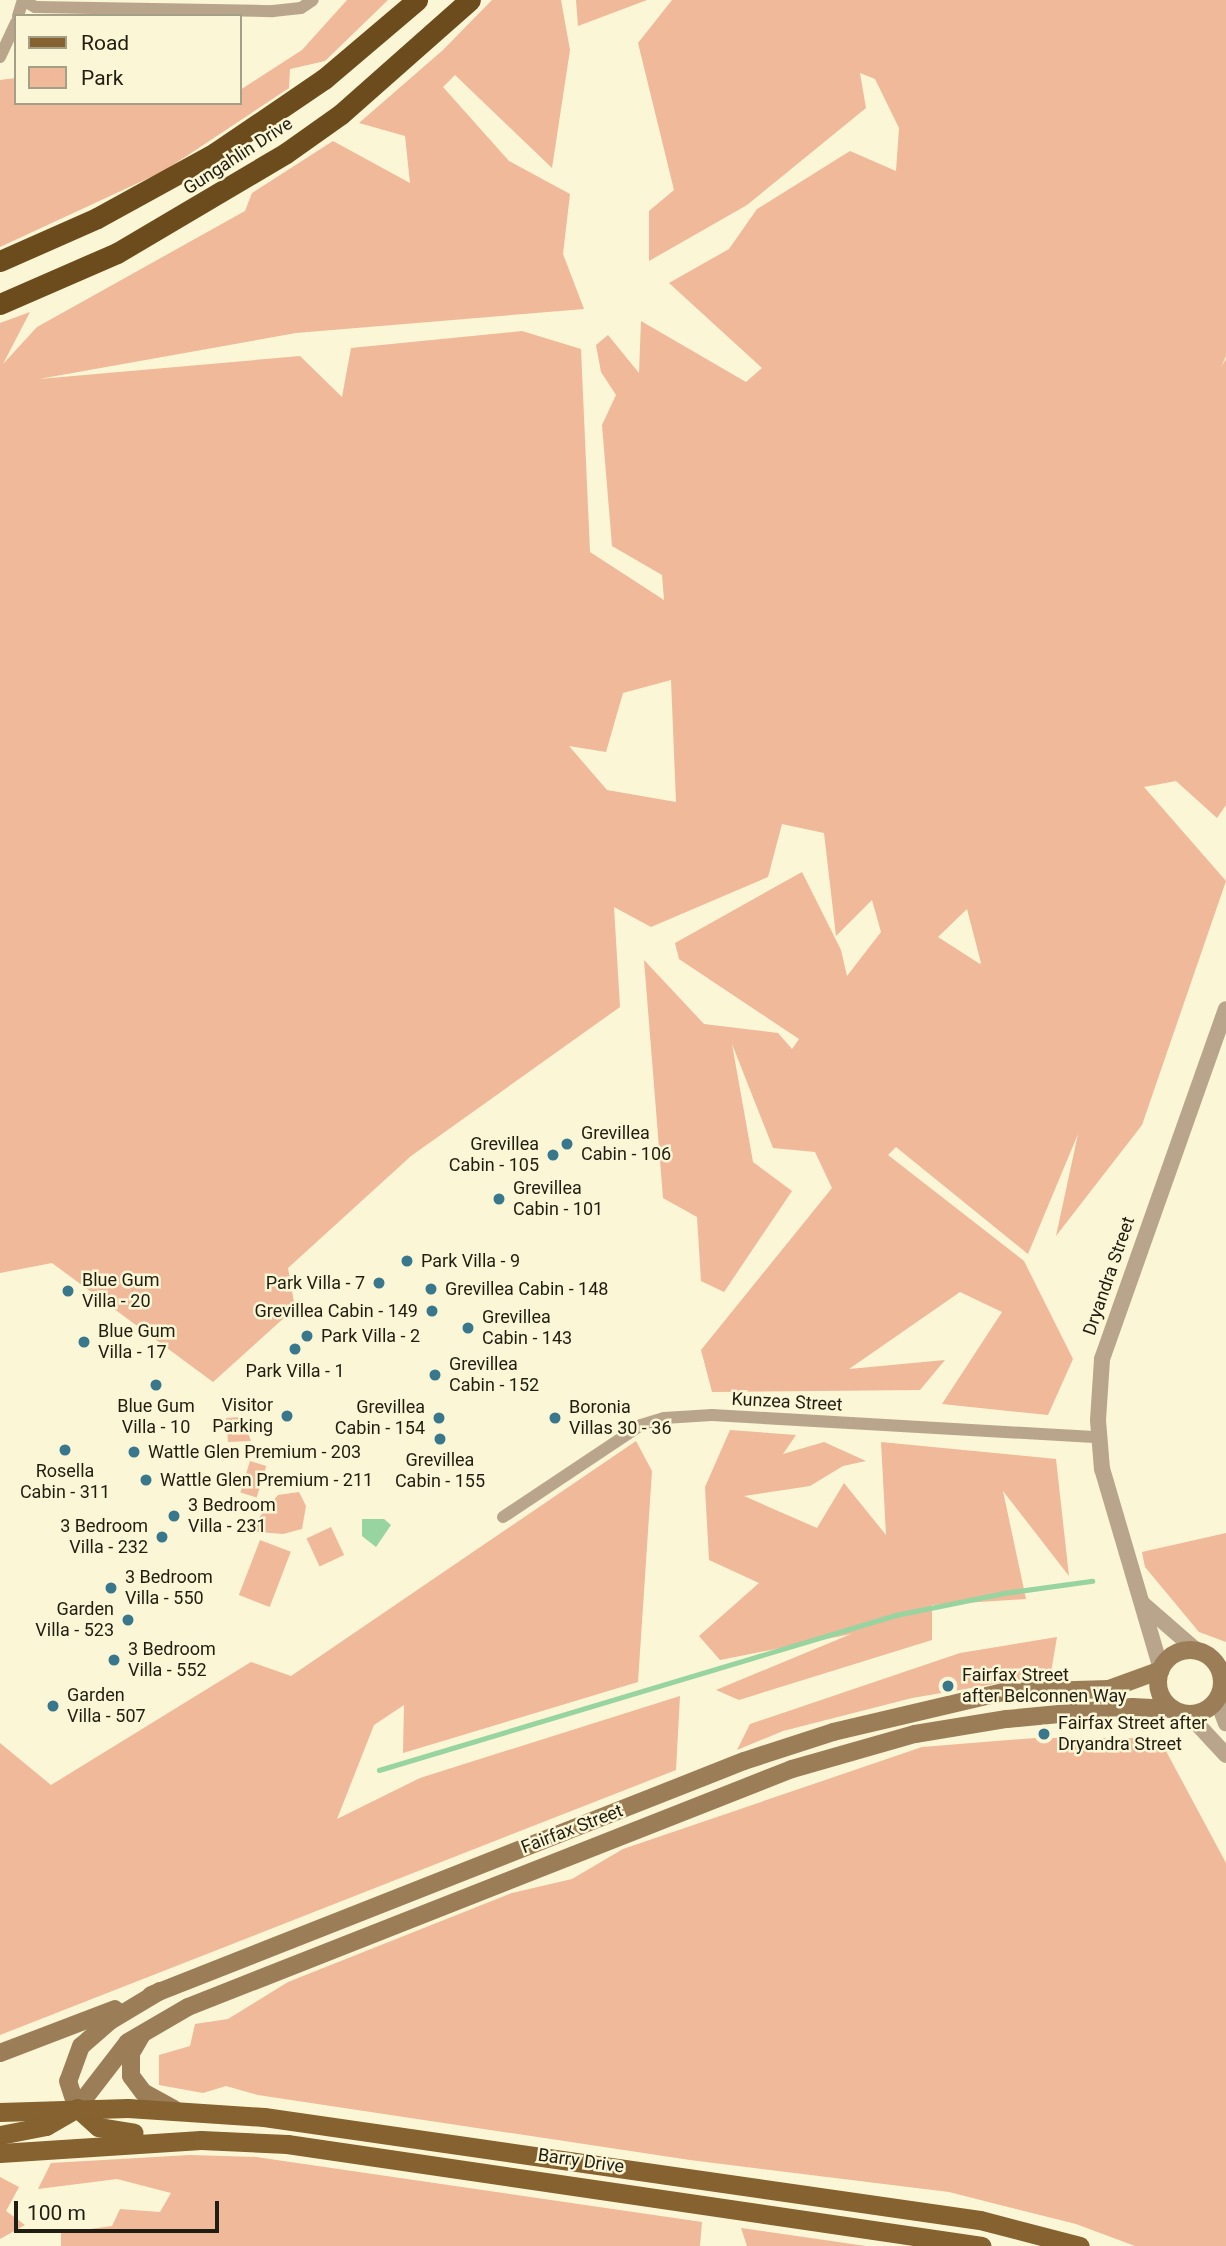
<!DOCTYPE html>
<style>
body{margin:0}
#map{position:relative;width:1226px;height:2246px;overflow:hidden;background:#fbf6d5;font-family:Roboto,sans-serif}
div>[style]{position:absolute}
.green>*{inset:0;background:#efb99a;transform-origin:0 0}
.water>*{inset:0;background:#97d4a0}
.stream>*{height:4.5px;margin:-2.25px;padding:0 2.25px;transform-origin:2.25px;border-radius:2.25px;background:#97d4a0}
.minor>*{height:12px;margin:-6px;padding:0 6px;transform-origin:6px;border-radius:6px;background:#b9a58b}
.tertiary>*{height:16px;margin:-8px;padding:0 8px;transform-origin:8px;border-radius:8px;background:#b9a58b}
.secondary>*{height:18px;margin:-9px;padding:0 9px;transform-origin:9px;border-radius:9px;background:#9b7e57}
.secondary>.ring{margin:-9px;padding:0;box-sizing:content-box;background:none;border:18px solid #9b7e57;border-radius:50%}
.primary>*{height:19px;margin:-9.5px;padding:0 9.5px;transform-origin:9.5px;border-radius:9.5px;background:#85622f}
.motorway>*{height:21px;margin:-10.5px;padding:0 10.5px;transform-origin:10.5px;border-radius:10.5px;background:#6c4c1c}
.dots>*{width:19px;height:19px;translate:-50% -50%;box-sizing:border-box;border:4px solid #fbf6d5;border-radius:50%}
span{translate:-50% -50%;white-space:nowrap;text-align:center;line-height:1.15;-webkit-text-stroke:5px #fbf6d5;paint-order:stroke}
.street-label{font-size:18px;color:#201e12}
.poi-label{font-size:18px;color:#201e12}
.left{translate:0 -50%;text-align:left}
.right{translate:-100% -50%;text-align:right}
.legend{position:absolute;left:14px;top:14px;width:228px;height:91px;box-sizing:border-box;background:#fbf6d5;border:2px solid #a3a087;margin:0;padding:9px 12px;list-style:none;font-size:21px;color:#201e12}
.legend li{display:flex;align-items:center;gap:14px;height:35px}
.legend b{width:35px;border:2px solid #a3a087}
.scale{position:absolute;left:14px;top:2201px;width:205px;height:32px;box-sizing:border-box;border:4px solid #201e12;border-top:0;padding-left:9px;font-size:21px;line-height:24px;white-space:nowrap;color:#201e12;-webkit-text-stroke:5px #fbf6d5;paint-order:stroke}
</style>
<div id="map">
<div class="green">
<i style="clip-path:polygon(347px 0,388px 0,325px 61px,290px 69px,289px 88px,164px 171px,0 247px,0 80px,16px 78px,16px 103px,240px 103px,240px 90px,302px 50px)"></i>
<i style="clip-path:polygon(evenodd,492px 0,561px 0,570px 50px,552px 168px,455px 75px,443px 87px,509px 161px,570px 194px,563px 254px,584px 309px,296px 333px,39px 379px,300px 356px,342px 397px,351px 348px,522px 331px,581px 349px,590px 552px,664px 600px,662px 575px,612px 546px,602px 425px,616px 395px,601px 372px,596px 345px,608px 335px,639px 373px,641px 321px,746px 382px,762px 368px,669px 283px,729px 249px,757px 209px,850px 151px,896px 171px,899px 128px,875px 79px,860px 73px,866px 108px,747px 205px,649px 261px,649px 211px,674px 190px,638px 43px,672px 0,1226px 0,1226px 356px,1221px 367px,1226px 359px,1226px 805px,1217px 818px,1176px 781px,1144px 787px,1226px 881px,1142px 1125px,1056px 1236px,1078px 1134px,1028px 1254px,896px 1147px,888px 1155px,1024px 1261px,1073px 1359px,1048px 1415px,942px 1404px,1002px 1312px,960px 1292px,849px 1369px,945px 1360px,920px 1390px,712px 1392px,701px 1350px,832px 1188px,815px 1152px,773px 1148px,732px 1044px,753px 1162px,792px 1191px,724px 1292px,701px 1281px,697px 1217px,663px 1198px,644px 960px,704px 1024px,778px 1033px,792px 1049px,799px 1039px,679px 959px,675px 943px,802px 872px,841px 950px,847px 976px,881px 932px,872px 900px,836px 936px,824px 833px,782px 824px,768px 877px,651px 927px,614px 907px,620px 1007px,411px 1156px,288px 1268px,295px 1308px,213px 1382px,52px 1263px,0 1273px,0 323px,30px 312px,3px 364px,37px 327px,245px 211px,252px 193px,333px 141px,410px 183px,405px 136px,359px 123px,443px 50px,492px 0,671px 680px,676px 802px,607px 790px,569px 746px,606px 752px,623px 693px,671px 680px,492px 0,967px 909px,981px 963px,980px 964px,938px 937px,967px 909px)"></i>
<i style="clip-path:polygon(576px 0,647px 0,578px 26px)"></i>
<i style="clip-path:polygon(242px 1417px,251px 1441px,228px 1442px,226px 1418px)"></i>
<i style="clip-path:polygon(730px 1430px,796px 1435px,783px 1454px,824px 1442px,866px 1461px,843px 1466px,810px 1486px,744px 1496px,817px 1528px,844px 1483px,886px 1535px,881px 1442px,1056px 1459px,1069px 1576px,1003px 1491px,1026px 1599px,932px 1605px,932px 1640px,739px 1700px,716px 1690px,851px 1634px,720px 1660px,699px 1636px,759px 1583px,709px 1560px,705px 1487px)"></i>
<i style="clip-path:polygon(636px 1441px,652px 1471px,638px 1682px,403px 1753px,404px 1705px,374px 1725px,337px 1819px,420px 1778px,680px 1696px,676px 1770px,0 2035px,0 1743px,51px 1785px,251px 1662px,291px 1676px)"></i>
<i style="left:250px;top:1461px;width:17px;height:33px;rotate:17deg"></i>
<i style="clip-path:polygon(299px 1492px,306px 1506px,302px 1529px,283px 1534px,248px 1531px,278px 1495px)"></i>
<i style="left:331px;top:1527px;width:31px;height:27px;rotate:65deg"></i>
<i style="clip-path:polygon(1226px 1533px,1226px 1642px,1199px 1632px,1145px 1567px,1142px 1552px)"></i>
<i style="left:260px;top:1540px;width:33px;height:59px;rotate:21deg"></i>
<i style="clip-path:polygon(1057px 1637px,1051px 1672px,1041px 1676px,912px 1698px,783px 1731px,737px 1750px,750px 1724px,960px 1653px)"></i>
<i style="clip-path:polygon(1035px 1738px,1159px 1738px,1226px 1863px,1226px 2246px,1135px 2246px,1076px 2224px,949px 2192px,690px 2160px,258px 2095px,226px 2086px,203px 2093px,159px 2085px,159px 2055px,190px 2046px,195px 2024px,228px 2019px,288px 1982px,512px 1893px,572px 1879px,623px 1849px,922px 1747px)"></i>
<i style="clip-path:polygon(190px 2155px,256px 2157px,702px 2222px,700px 2246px,61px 2246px,61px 2233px,112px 2226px,120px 2209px,160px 2212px,171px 2193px,117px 2179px,38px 2189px,51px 2163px)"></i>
<i style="clip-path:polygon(0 2177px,19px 2187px,6px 2211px,25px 2225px,0 2239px)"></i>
<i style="clip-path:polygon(741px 2228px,866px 2246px,747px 2246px)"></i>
</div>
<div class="water">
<i style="clip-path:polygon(362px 1519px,384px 1519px,391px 1525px,376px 1547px,362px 1536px)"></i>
</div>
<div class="stream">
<i style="left:379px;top:1770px;width:540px;rotate:-16.69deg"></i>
<i style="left:896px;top:1615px;width:110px;rotate:-11.5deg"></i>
<i style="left:1004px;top:1593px;width:89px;rotate:-7.8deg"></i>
</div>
<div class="minor">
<i style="left:18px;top:16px;width:17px;rotate:-73deg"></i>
<i style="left:23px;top:0;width:14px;rotate:30deg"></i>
<i style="left:35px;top:7px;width:238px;rotate:1deg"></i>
<i style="left:273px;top:11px;width:28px;rotate:-6deg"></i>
<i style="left:301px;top:8px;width:14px;rotate:-34deg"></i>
<i style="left:0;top:57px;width:38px;rotate:-65deg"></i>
<i style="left:503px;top:1517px;width:166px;rotate:-33.7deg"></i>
<i style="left:641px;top:1425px;width:24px;rotate:-17deg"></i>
<i style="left:664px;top:1418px;width:48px;rotate:-3.6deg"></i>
<i style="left:712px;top:1415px;width:387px;rotate:3.3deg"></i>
</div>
<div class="tertiary">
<i style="left:1143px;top:1604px;width:70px;rotate:41deg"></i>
<i style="left:1161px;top:1669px;width:209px;rotate:-106.4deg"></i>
<i style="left:1102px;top:1469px;width:49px;rotate:-94.7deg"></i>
<i style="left:1098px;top:1420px;width:61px;rotate:-86.2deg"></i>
<i style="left:1102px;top:1359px;width:371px;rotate:-70.5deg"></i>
<i style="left:1217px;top:1700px;width:25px;rotate:69deg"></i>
<i style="left:1188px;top:1714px;width:56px;rotate:47.2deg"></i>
</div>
<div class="secondary">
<i class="ring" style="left:1158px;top:1650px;width:46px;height:46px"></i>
<i style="left:160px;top:1991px;width:58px;rotate:149deg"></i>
<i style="left:110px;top:2021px;width:38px;rotate:139deg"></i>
<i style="left:81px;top:2046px;width:37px;rotate:110deg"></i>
<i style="left:68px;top:2081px;width:28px;rotate:72deg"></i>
<i style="left:77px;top:2108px;width:83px;rotate:-52.3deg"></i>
<i style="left:128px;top:2042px;width:69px;rotate:-30.3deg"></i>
<i style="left:188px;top:2007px;width:649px;rotate:-21.51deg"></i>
<i style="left:792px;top:1769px;width:128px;rotate:-15.9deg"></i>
<i style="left:915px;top:1734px;width:93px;rotate:-9.3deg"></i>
<i style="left:1007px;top:1719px;width:126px;rotate:-5.5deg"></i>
<i style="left:1132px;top:1707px;width:41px;rotate:2.8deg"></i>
<i style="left:151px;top:1995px;width:637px;rotate:-21.53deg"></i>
<i style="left:744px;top:1761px;width:94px;rotate:-18deg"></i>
<i style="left:833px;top:1732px;width:176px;rotate:-13.2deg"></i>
<i style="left:1004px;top:1692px;width:105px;rotate:-1.6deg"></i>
<i style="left:1109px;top:1689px;width:55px;rotate:-20.1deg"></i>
<i style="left:141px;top:2036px;width:20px;rotate:120deg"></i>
<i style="left:131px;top:2053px;width:23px;rotate:90deg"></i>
<i style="left:131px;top:2076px;width:20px;rotate:53deg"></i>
<i style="left:143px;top:2092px;width:35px;rotate:29deg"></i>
<i style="left:0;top:2053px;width:123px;rotate:-20.9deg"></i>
</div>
<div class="primary">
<i style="left:77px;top:2108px;width:28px;rotate:42deg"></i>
<i style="left:98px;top:2127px;width:36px;rotate:9deg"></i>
<i style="left:0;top:2112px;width:128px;rotate:-1.8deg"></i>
<i style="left:128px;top:2108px;width:136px;rotate:3.8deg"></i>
<i style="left:264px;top:2117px;width:723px;rotate:8.19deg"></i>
<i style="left:980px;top:2220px;width:103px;rotate:14.6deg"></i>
<i style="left:0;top:2135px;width:47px;rotate:-11.1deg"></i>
<i style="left:46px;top:2126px;width:34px;rotate:-30deg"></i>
<i style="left:0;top:2153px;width:201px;rotate:-3.7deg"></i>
<i style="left:201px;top:2140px;width:86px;rotate:2.7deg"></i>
<i style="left:287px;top:2144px;width:702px;rotate:8.35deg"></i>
</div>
<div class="motorway">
<i style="left:0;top:261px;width:106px;rotate:-23.9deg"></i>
<i style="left:97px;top:218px;width:135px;rotate:-28.8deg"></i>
<i style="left:215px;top:153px;width:132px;rotate:-34.2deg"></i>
<i style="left:324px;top:79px;width:122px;rotate:-40.3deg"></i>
<i style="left:0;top:304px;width:128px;rotate:-23.6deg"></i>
<i style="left:117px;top:253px;width:196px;rotate:-30.6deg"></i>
<i style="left:286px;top:153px;width:67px;rotate:-35.3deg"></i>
<i style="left:341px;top:114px;width:172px;rotate:-41.5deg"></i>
</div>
<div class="dots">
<i style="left:567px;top:1144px;background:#38778c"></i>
<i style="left:553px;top:1155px;background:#38778c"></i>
<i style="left:499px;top:1199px;background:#38778c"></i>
<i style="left:407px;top:1261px;background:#38778c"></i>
<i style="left:379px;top:1283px;background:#38778c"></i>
<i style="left:431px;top:1289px;background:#38778c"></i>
<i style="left:68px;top:1291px;background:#38778c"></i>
<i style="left:432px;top:1311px;background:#38778c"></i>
<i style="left:468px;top:1328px;background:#38778c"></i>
<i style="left:307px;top:1336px;background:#38778c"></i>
<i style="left:84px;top:1342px;background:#38778c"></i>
<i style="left:295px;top:1349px;background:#38778c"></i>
<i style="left:435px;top:1375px;background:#38778c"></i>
<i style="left:156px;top:1385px;background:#38778c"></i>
<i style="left:287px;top:1416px;background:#38778c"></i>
<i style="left:439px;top:1418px;background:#38778c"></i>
<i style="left:555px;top:1418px;background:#38778c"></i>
<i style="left:440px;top:1439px;background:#38778c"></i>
<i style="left:65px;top:1450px;background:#38778c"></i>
<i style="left:134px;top:1452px;background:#38778c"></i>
<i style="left:146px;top:1480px;background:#38778c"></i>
<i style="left:174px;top:1516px;background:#38778c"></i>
<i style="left:162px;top:1537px;background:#38778c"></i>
<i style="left:111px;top:1588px;background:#38778c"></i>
<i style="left:128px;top:1620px;background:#38778c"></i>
<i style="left:114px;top:1660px;background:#38778c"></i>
<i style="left:948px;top:1686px;background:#38778c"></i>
<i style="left:53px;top:1706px;background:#38778c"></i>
<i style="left:1044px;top:1734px;background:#38778c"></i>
</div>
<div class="street-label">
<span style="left:238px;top:156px;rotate:-33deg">Gungahlin Drive</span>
<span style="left:1109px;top:1276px;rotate:-71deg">Dryandra Street</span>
<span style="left:787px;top:1402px;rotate:3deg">Kunzea Street</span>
<span style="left:572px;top:1829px;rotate:-21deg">Fairfax Street</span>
<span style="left:581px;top:2161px;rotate:8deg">Barry Drive</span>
</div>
<div class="poi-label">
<span class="left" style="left:581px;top:1144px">Grevillea<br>Cabin - 106</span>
<span class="right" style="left:539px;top:1155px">Grevillea<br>Cabin - 105</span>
<span class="left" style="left:513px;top:1199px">Grevillea<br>Cabin - 101</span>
<span class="left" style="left:421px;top:1261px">Park Villa - 9</span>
<span class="left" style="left:82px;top:1291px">Blue Gum<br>Villa - 20</span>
<span class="right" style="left:365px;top:1283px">Park Villa - 7</span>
<span class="left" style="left:445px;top:1289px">Grevillea Cabin - 148</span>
<span class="right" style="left:418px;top:1311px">Grevillea Cabin - 149</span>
<span class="left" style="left:482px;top:1328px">Grevillea<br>Cabin - 143</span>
<span class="left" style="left:98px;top:1342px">Blue Gum<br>Villa - 17</span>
<span class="left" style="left:321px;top:1336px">Park Villa - 2</span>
<span class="left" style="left:449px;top:1375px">Grevillea<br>Cabin - 152</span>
<span style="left:295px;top:1371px">Park Villa - 1</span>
<span class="right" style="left:273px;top:1416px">Visitor<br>Parking</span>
<span style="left:156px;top:1417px">Blue Gum<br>Villa - 10</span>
<span class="right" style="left:425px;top:1418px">Grevillea<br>Cabin - 154</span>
<span class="left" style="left:569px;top:1418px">Boronia<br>Villas 30 - 36</span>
<span class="left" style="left:148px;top:1452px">Wattle Glen Premium - 203</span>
<span style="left:440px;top:1471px">Grevillea<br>Cabin - 155</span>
<span style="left:65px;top:1482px">Rosella<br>Cabin - 311</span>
<span class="left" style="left:160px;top:1480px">Wattle Glen Premium - 211</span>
<span class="left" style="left:188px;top:1516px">3 Bedroom<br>Villa - 231</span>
<span class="right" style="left:148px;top:1537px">3 Bedroom<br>Villa - 232</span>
<span class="left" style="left:125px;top:1588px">3 Bedroom<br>Villa - 550</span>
<span class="right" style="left:114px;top:1620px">Garden<br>Villa - 523</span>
<span class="left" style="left:128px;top:1660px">3 Bedroom<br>Villa - 552</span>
<span class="left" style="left:962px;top:1686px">Fairfax Street<br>after Belconnen Way</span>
<span class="left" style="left:67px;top:1706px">Garden<br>Villa - 507</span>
<span class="left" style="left:1058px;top:1734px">Fairfax Street after<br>Dryandra Street</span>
</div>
<ul class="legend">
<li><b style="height:9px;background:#85622f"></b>Road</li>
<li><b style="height:19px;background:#efb99a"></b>Park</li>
</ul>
<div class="scale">100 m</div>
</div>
